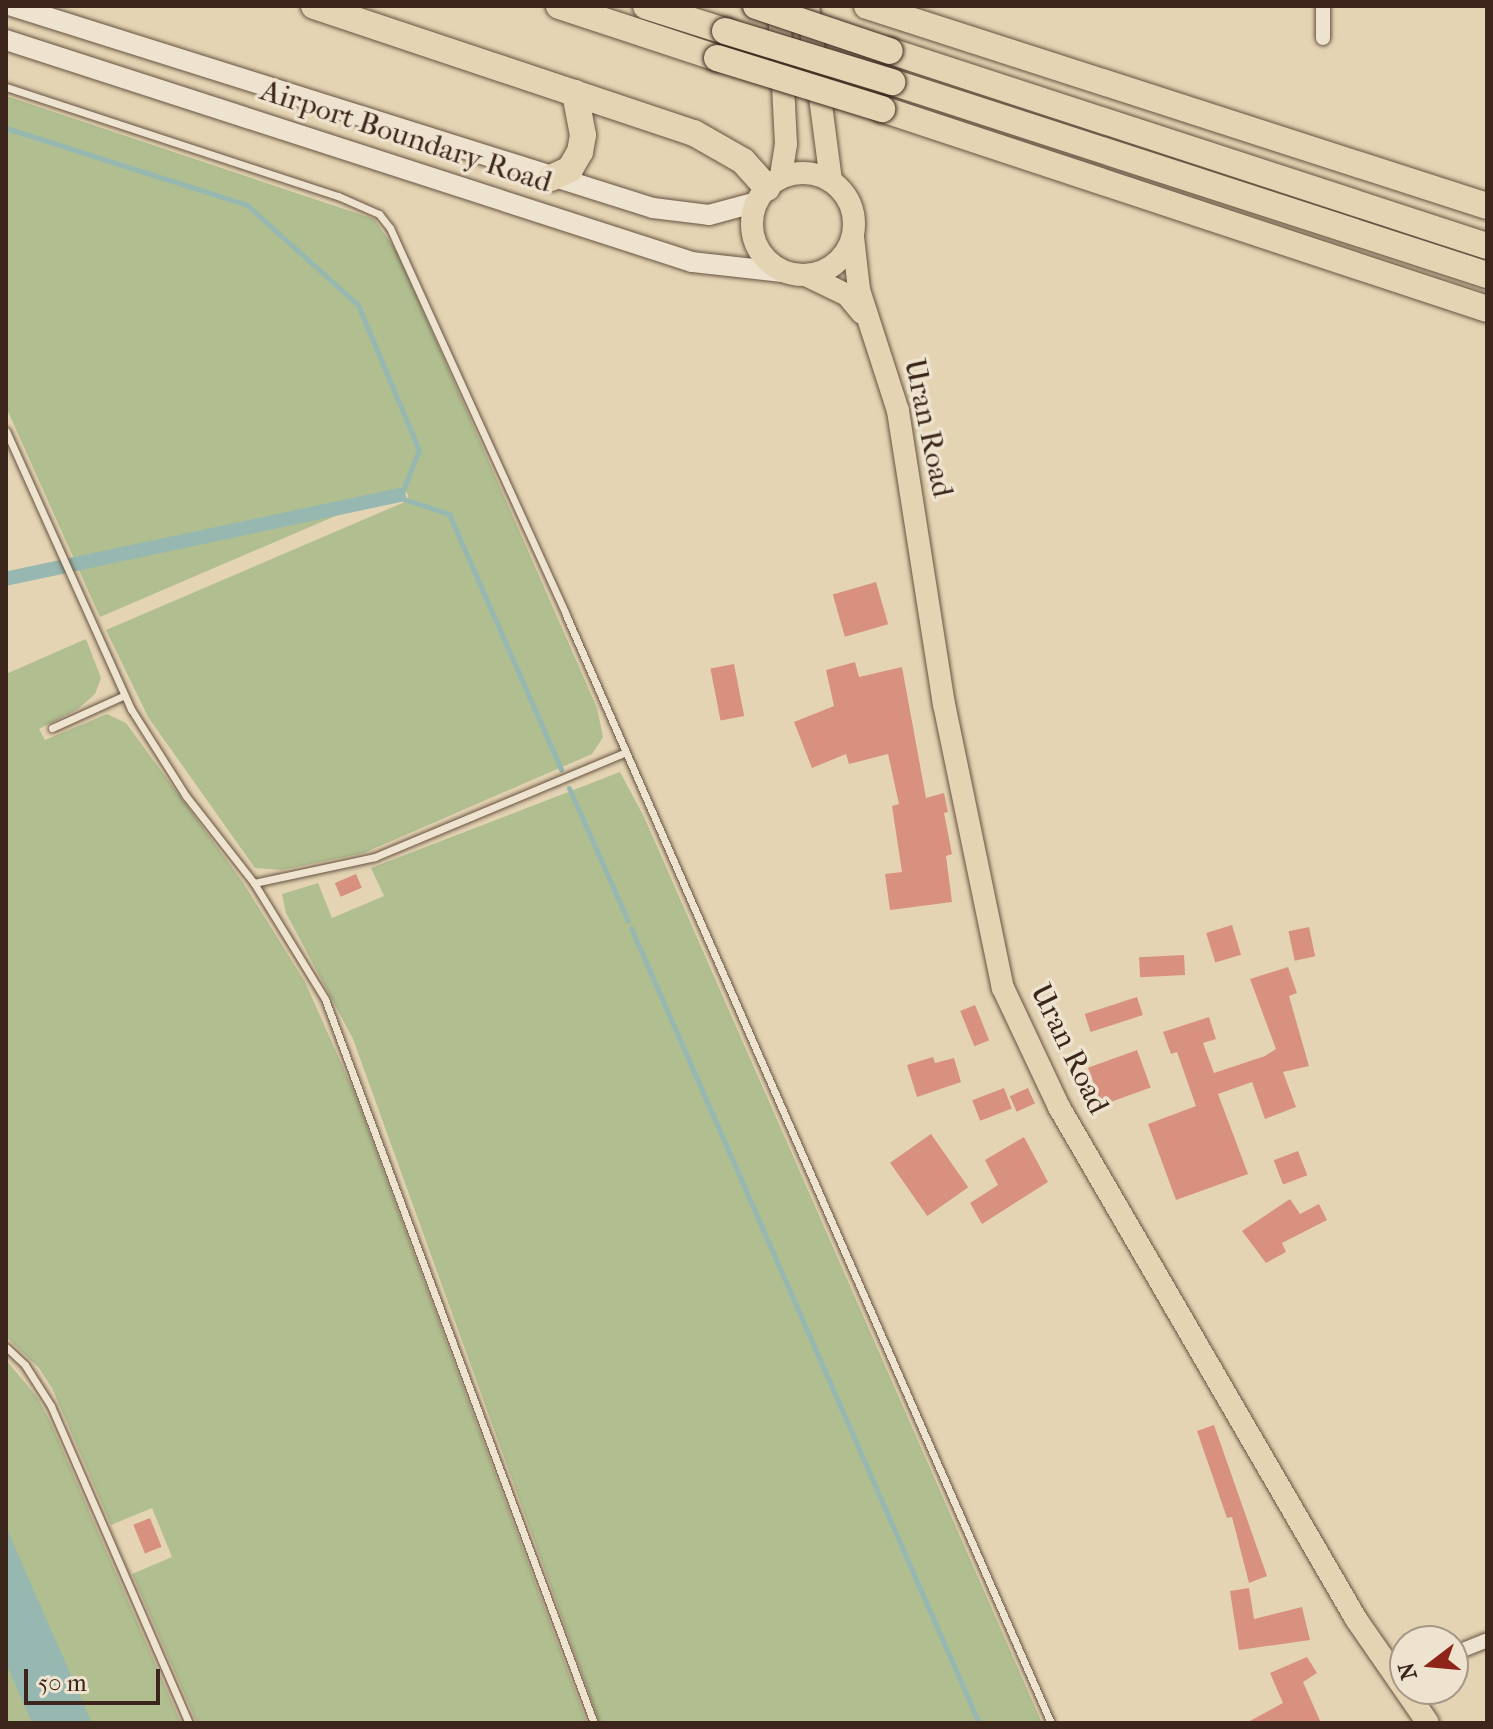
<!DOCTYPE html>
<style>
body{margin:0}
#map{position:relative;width:1493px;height:1729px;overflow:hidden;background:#e5d4b3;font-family:"IM FELL French Canon",serif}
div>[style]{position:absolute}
.green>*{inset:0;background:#b0be90}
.water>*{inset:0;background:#96b8b1;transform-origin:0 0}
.stream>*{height:5px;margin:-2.5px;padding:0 2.5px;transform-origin:2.5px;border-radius:2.5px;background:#96b8b1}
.building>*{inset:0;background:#d8917f;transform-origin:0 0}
.roads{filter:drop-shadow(0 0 2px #665242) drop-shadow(0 0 2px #665242)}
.lane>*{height:7px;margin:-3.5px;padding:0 3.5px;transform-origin:3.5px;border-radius:3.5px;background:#eee3ce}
.street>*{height:14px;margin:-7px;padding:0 7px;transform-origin:7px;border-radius:7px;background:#eee3ce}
.secondary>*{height:20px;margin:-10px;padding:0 10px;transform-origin:10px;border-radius:10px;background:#eee3ce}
.primary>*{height:22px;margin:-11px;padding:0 11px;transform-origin:11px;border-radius:11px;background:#e5d4b3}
.primary>.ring{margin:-11px;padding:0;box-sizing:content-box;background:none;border:22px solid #e5d4b3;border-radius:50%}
.highway>*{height:26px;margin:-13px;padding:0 13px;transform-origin:13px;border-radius:13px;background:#e5d4b3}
.bridges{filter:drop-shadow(0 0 2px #3c261c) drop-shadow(0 0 2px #3c261c)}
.highway-bridge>*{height:26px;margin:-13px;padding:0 13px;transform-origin:13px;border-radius:13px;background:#e5d4b3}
span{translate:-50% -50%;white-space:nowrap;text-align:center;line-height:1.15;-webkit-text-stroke:7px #eee3ce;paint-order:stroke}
.street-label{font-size:30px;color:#3c261c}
.frame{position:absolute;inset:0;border:8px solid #3c261c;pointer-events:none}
.north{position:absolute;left:1389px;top:1625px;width:80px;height:80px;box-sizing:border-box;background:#eee3ce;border:2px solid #a79787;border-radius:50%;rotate:254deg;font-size:22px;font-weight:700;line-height:32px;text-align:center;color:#3c261c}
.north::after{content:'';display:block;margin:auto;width:28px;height:36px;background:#8f2418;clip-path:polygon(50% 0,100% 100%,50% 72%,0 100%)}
.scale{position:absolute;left:24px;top:1669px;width:136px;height:36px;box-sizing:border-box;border:4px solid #3c261c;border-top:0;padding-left:10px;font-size:24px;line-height:28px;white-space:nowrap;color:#3c261c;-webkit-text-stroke:6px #eee3ce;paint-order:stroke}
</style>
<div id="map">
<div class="green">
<i style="clip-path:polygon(6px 96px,374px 219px,397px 252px,597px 708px,603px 737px,592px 754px,364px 853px,282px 870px,255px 868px,148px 717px,106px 630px,407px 501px,408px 495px,403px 487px,100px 617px,6px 407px)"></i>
<i style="clip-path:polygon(86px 639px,101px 678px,95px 694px,78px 709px,39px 729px,45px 740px,107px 714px,126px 723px,242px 881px,305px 982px,354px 1092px,587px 1723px,197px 1723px,132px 1574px,172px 1557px,152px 1508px,111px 1525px,52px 1388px,39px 1368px,6px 1337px,6px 674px)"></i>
<i style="clip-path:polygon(620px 772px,644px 817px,1042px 1723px,600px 1723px,353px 1039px,286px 913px,282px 894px,318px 883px,332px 918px,384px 896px,371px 868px)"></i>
<i style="clip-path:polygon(6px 1360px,37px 1397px,50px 1421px,181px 1723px,6px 1723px)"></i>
</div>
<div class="water">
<i style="left:404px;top:487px;width:14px;height:433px;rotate:78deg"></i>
<i style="clip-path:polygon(6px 1527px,92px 1723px,32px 1723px,6px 1663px)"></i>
</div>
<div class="stream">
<i style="left:6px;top:128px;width:253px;rotate:17.7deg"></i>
<i style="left:247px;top:205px;width:149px;rotate:42deg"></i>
<i style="left:358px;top:305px;width:157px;rotate:67.2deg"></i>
<i style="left:419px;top:450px;width:46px;rotate:111.6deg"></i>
<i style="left:401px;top:498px;width:51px;rotate:18.4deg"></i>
<i style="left:449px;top:514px;width:279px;rotate:66.3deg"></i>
<i style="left:569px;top:788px;width:145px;rotate:66.1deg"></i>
<i style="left:631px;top:928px;width:868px;rotate:66.36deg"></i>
</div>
<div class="building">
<i style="left:876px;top:582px;width:44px;height:45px;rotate:74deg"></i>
<i style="clip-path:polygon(855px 662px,859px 677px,902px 667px,926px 798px,944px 793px,948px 812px,944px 813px,952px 854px,946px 856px,952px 902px,890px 910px,885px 874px,902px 872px,892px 806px,899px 804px,888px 754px,849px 764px,846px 754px,812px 768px,794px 722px,834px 706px,826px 670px)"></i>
<i style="left:734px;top:664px;width:53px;height:24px;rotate:79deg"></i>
<i style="left:356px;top:874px;width:15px;height:23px;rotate:67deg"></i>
<i style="left:1232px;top:925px;width:31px;height:27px;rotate:73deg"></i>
<i style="left:1309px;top:927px;width:30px;height:21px;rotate:78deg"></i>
<i style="left:1184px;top:955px;width:20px;height:45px;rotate:87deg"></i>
<i style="clip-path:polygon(1288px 967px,1297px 993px,1289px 996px,1309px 1066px,1283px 1072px,1296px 1107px,1265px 1119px,1252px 1082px,1218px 1094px,1248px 1174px,1176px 1200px,1148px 1124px,1196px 1106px,1177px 1052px,1171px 1054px,1163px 1032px,1209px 1017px,1216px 1039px,1203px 1043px,1214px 1073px,1265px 1056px,1276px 1049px,1250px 979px)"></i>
<i style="left:1137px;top:997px;width:19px;height:55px;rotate:72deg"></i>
<i style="left:975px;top:1005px;width:38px;height:16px;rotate:68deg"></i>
<i style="left:1137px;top:1050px;width:40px;height:52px;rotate:70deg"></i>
<i style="clip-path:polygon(933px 1057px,935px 1063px,954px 1058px,961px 1082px,917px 1097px,907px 1065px)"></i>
<i style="left:1004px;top:1088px;width:22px;height:34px;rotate:69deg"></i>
<i style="left:1028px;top:1088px;width:17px;height:20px;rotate:66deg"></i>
<i style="left:931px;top:1134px;width:65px;height:50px;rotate:55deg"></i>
<i style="clip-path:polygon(1024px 1137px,1048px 1182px,982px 1224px,970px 1203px,998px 1185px,985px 1160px)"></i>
<i style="left:1298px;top:1151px;width:26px;height:26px;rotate:69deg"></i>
<i style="clip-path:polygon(1290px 1199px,1300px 1214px,1319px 1204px,1327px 1220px,1282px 1243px,1286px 1252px,1266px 1263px,1242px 1231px)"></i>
<i style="clip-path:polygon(1214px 1425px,1267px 1576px,1249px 1583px,1232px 1517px,1227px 1518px,1197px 1431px)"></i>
<i style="left:150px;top:1518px;width:31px;height:18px;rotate:68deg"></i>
<i style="clip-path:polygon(1249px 1588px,1254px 1619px,1302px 1607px,1310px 1640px,1239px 1650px,1230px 1591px)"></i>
<i style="clip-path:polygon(1307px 1657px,1317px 1673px,1303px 1682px,1321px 1723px,1246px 1723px,1283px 1703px,1270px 1673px)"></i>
</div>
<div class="roads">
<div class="lane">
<i style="left:6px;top:87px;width:349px;rotate:18.2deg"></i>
<i style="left:338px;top:196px;width:45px;rotate:23.7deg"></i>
<i style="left:379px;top:214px;width:18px;rotate:52deg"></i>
<i style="left:390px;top:228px;width:425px;rotate:65.5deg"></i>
<i style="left:566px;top:615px;width:1209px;rotate:66.36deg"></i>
<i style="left:6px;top:431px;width:305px;rotate:65.8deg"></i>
<i style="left:131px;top:709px;width:103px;rotate:57.7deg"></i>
<i style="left:186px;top:796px;width:110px;rotate:52deg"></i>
<i style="left:254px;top:883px;width:136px;rotate:58.5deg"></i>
<i style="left:325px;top:999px;width:772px;rotate:69.62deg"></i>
<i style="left:52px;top:728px;width:78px;rotate:-24.3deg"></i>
<i style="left:254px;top:883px;width:124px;rotate:-12.1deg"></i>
<i style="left:375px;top:857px;width:272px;rotate:-22.7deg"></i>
<i style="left:6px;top:1347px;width:26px;rotate:43deg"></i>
<i style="left:25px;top:1365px;width:49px;rotate:57.6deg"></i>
<i style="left:51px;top:1406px;width:346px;rotate:66.5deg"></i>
</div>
<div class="street">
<i style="left:1323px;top:6px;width:32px;rotate:90deg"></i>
<i style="left:1453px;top:1654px;width:37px;rotate:-22deg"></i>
</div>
<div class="secondary">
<i style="left:12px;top:6px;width:672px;rotate:17.49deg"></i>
<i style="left:653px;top:208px;width:56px;rotate:7.1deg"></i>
<i style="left:709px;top:215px;width:50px;rotate:-15.2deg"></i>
<i style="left:6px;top:40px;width:721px;rotate:17.93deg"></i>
<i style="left:692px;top:262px;width:99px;rotate:6.4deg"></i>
</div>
<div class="primary">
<i style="left:779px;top:6px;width:138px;rotate:87.1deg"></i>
<i style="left:786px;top:144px;width:33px;rotate:99deg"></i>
<i style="left:808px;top:6px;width:177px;rotate:82.5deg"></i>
<i class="ring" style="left:752px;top:173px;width:80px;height:80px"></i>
<i style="left:853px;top:237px;width:53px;rotate:83.5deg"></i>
<i style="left:859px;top:290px;width:127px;rotate:72.1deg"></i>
<i style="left:898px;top:411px;width:297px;rotate:81.1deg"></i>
<i style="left:944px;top:704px;width:290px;rotate:78.3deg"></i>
<i style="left:1003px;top:988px;width:132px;rotate:64.8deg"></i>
<i style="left:1059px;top:1107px;width:592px;rotate:59.88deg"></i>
<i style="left:1356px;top:1619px;width:126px;rotate:55.3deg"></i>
<i style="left:806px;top:275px;width:46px;rotate:26deg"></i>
<i style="left:847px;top:295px;width:23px;rotate:50deg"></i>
</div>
<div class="highway">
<i style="left:314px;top:6px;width:401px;rotate:18.5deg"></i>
<i style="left:694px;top:133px;width:56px;rotate:29.7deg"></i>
<i style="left:743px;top:161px;width:36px;rotate:48deg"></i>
<i style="left:559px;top:6px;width:166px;rotate:18.2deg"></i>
<i style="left:646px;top:6px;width:83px;rotate:17.6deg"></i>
<i style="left:867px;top:6px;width:651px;rotate:17.88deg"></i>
<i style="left:890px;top:51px;width:628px;rotate:18.09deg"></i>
<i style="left:892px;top:82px;width:626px;rotate:17.97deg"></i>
<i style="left:882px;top:109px;width:637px;rotate:18.29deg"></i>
<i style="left:551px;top:178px;width:21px;rotate:-25deg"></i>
<i style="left:570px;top:169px;width:20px;rotate:-60deg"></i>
<i style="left:580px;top:152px;width:17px;rotate:-80deg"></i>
<i style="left:583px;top:135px;width:43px;rotate:-100.8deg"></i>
</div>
</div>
<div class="bridges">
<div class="highway-bridge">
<i style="left:756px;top:6px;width:141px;rotate:18.6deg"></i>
<i style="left:725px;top:31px;width:175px;rotate:17deg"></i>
<i style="left:717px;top:58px;width:173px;rotate:17.2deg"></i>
</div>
</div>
<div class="street-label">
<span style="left:406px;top:137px;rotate:18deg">Airport Boundary Road</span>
<span style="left:928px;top:428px;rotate:78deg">Uran Road</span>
<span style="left:1069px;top:1049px;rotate:64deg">Uran Road</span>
</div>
<div class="frame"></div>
<div class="north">N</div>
<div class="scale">50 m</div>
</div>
